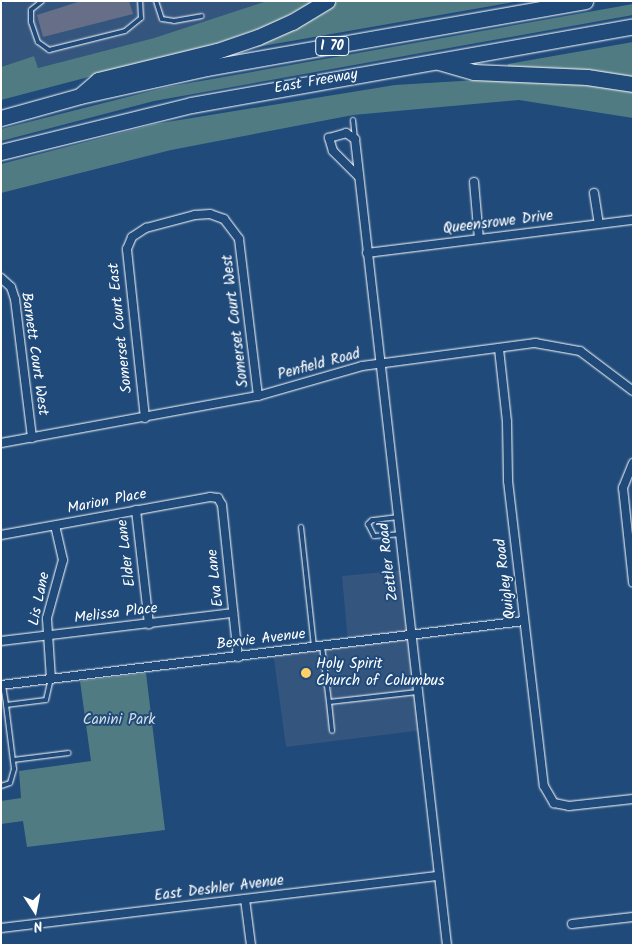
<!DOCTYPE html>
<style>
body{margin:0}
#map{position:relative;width:634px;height:946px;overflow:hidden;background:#1f4a7a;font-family:Kalam,sans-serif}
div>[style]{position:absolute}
.built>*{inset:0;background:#34557e}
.green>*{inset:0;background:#517b83}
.building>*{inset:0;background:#666f87}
.roads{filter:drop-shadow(0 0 1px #fff) drop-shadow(0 0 1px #fff)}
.service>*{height:4px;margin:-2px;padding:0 2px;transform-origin:2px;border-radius:2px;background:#1f4a7a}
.minor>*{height:8px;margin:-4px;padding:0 4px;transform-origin:4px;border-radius:4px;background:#1f4a7a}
.motorway>*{height:15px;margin:-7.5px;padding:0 7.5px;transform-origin:7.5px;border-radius:7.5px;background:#1f4a7a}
.dots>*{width:14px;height:14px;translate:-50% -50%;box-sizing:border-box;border:2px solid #1f4a7a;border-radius:50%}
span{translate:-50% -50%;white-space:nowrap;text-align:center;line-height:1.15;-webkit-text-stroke:4px #1f4a7a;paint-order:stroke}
.shield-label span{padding:1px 4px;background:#1f4a7a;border:1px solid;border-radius:4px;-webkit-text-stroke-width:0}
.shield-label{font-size:14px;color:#fff;font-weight:700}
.street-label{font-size:15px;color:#fff}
.poi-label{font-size:15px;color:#fff}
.left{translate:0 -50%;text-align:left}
.park-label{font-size:15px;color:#d4dee0}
.frame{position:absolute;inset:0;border:2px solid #fff;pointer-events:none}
.north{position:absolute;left:10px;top:886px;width:50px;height:50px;-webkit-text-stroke:4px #1f4a7a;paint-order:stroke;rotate:169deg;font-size:14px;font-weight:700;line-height:20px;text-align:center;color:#fff}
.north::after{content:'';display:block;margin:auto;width:18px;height:22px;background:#fff;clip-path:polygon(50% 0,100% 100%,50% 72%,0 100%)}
</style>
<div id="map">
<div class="built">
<i style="clip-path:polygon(6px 1px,267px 1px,154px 38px,38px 68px,34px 56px,1px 67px,1px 5px)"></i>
<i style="clip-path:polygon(404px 570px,423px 730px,286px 747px,273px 652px,348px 642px,342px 576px)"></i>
</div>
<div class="green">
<i style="clip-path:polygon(267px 1px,315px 1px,270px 25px,218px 43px,1px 100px,1px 67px,34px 56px,38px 68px,154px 38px)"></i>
<i style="clip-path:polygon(337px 1px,520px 1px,251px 48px)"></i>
<i style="clip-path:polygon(633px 4px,633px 15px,154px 101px,1px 141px,1px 129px,167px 87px)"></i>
<i style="clip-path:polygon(633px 42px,633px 80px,508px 68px,508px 64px)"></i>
<i style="clip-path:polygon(512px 78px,633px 90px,633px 118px,519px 100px,353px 115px,171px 150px,1px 193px,1px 164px,155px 124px,395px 85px)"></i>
<i style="clip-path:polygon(146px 673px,165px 830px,27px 847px,23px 821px,1px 824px,1px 801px,21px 798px,19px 771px,91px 761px,80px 681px)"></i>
</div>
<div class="building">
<i style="clip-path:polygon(81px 1px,129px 1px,133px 14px,43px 37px,37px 15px)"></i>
</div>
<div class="roads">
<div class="service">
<i style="left:42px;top:1px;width:14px;rotate:141deg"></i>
<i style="left:31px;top:10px;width:12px;rotate:90deg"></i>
<i style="left:31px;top:22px;width:21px;rotate:71deg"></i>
<i style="left:38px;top:42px;width:14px;rotate:36deg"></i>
<i style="left:49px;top:50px;width:78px;rotate:-14deg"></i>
<i style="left:125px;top:31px;width:21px;rotate:-39deg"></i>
<i style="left:141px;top:18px;width:17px;rotate:-93deg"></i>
<i style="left:156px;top:1px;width:19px;rotate:72deg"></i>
<i style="left:162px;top:19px;width:12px;rotate:9deg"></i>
<i style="left:174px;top:21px;width:28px;rotate:-10deg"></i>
<i style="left:353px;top:120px;width:19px;rotate:84deg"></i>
<i style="left:398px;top:517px;width:26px;rotate:173deg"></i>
<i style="left:372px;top:520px;width:6px;rotate:135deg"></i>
<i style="left:368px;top:524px;width:13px;rotate:63deg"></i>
<i style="left:374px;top:536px;width:26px;rotate:-4deg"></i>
<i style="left:301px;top:527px;width:120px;rotate:83.8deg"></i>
<i style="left:322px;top:646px;width:56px;rotate:82.9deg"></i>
<i style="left:329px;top:702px;width:89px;rotate:-6.5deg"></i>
<i style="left:3px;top:685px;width:20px;rotate:81deg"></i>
<i style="left:329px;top:702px;width:29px;rotate:84deg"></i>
<i style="left:13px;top:760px;width:56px;rotate:-7.1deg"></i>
<i style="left:1px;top:786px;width:9px;rotate:-18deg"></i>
<i style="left:10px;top:783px;width:15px;rotate:-74deg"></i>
<i style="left:14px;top:769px;width:64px;rotate:-97.1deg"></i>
<i style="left:6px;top:705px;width:40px;rotate:-7.1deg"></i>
<i style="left:46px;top:700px;width:22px;rotate:-77deg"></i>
</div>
<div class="minor">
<i style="left:359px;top:177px;width:37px;rotate:-135deg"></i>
<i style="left:333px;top:151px;width:14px;rotate:-107deg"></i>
<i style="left:329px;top:138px;width:18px;rotate:-16deg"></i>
<i style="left:346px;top:133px;width:11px;rotate:34deg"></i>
<i style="left:355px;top:139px;width:811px;rotate:83.49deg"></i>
<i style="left:474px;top:182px;width:57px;rotate:85deg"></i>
<i style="left:594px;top:193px;width:31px;rotate:81deg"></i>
<i style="left:367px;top:253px;width:268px;rotate:-7.1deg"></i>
<i style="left:1px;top:278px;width:13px;rotate:42deg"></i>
<i style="left:11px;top:287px;width:13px;rotate:72deg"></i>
<i style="left:15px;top:299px;width:140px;rotate:83deg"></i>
<i style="left:499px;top:349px;width:73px;rotate:83.7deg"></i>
<i style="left:507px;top:422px;width:59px;rotate:89deg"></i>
<i style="left:508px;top:481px;width:307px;rotate:83.3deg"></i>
<i style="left:544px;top:786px;width:20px;rotate:60deg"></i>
<i style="left:554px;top:803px;width:15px;rotate:11deg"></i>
<i style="left:569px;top:806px;width:64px;rotate:-6.2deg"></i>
<i style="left:145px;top:418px;width:170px;rotate:-96.1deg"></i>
<i style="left:127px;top:249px;width:13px;rotate:-67deg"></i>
<i style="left:132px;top:237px;width:17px;rotate:-33deg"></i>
<i style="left:146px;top:228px;width:51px;rotate:-14.9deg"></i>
<i style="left:195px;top:215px;width:15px;rotate:-4deg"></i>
<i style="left:210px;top:214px;width:15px;rotate:20deg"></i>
<i style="left:224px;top:219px;width:25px;rotate:53deg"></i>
<i style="left:239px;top:239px;width:158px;rotate:83.1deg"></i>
<i style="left:1px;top:443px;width:261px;rotate:-10.4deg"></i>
<i style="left:258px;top:396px;width:108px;rotate:-16.1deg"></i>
<i style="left:362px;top:366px;width:175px;rotate:-7.6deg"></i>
<i style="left:535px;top:343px;width:46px;rotate:10.1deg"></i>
<i style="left:580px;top:351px;width:66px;rotate:37deg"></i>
<i style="left:633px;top:463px;width:27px;rotate:112deg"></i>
<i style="left:623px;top:488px;width:95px;rotate:83.9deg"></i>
<i style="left:136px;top:510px;width:115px;rotate:83.5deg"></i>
<i style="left:1px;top:535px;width:212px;rotate:-10.3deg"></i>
<i style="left:210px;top:497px;width:8px;rotate:7deg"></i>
<i style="left:218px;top:498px;width:8px;rotate:60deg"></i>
<i style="left:222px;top:505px;width:153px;rotate:84deg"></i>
<i style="left:1px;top:641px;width:234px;rotate:-6.9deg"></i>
<i style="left:51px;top:679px;width:61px;rotate:-93.8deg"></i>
<i style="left:47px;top:618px;width:60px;rotate:-74.6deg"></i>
<i style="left:63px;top:560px;width:35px;rotate:-103deg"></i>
<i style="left:1px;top:685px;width:527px;rotate:-6.98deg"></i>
<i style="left:245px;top:899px;width:46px;rotate:82.6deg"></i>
<i style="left:572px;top:924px;width:61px;rotate:-6.5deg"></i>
<i style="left:1px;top:928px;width:441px;rotate:-6.8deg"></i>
</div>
<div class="motorway">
<i style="left:439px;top:62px;width:36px;rotate:16deg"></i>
<i style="left:474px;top:72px;width:113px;rotate:2.5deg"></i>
<i style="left:587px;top:77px;width:47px;rotate:8.7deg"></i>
<i style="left:81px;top:95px;width:23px;rotate:-41deg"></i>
<i style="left:98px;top:80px;width:122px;rotate:-13.7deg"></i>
<i style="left:217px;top:51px;width:43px;rotate:-18.9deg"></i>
<i style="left:258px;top:37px;width:37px;rotate:-24deg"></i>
<i style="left:292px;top:22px;width:41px;rotate:-31deg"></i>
<i style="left:1px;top:118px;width:82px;rotate:-15.6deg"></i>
<i style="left:80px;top:96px;width:129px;rotate:-12.5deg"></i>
<i style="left:206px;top:68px;width:385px;rotate:-10deg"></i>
<i style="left:1px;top:152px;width:196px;rotate:-13.9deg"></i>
<i style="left:191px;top:105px;width:449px;rotate:-10.1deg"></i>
</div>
</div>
<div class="dots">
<i style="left:306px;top:673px;background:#ffd166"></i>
</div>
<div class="shield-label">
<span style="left:332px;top:46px">I 70</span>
</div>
<div class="street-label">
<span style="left:316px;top:82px;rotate:-10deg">East Freeway</span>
<span style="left:498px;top:223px;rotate:-7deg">Queensrowe Drive</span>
<span style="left:236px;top:321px;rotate:-97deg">Somerset Court West</span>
<span style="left:121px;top:328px;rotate:-96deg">Somerset Court East</span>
<span style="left:34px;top:354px;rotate:82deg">Barnett Court West</span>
<span style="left:319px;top:365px;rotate:-15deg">Penfield Road</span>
<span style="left:107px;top:502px;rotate:-11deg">Marion Place</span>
<span style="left:127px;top:553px;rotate:-97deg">Elder Lane</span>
<span style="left:389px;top:562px;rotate:-97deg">Zettler Road</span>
<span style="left:216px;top:578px;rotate:-96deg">Eva Lane</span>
<span style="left:506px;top:579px;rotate:-97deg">Quigley Road</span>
<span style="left:40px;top:599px;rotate:-78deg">Lis Lane</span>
<span style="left:116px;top:614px;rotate:-7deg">Melissa Place</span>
<span style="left:261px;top:640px;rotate:-7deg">Bexvie Avenue</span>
<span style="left:219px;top:889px;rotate:-7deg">East Deshler Avenue</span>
</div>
<div class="poi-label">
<span class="left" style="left:316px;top:673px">Holy Spirit<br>Church of Columbus</span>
</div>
<div class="park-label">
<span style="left:119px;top:721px">Canini Park</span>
</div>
<div class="frame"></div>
<div class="north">N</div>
</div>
